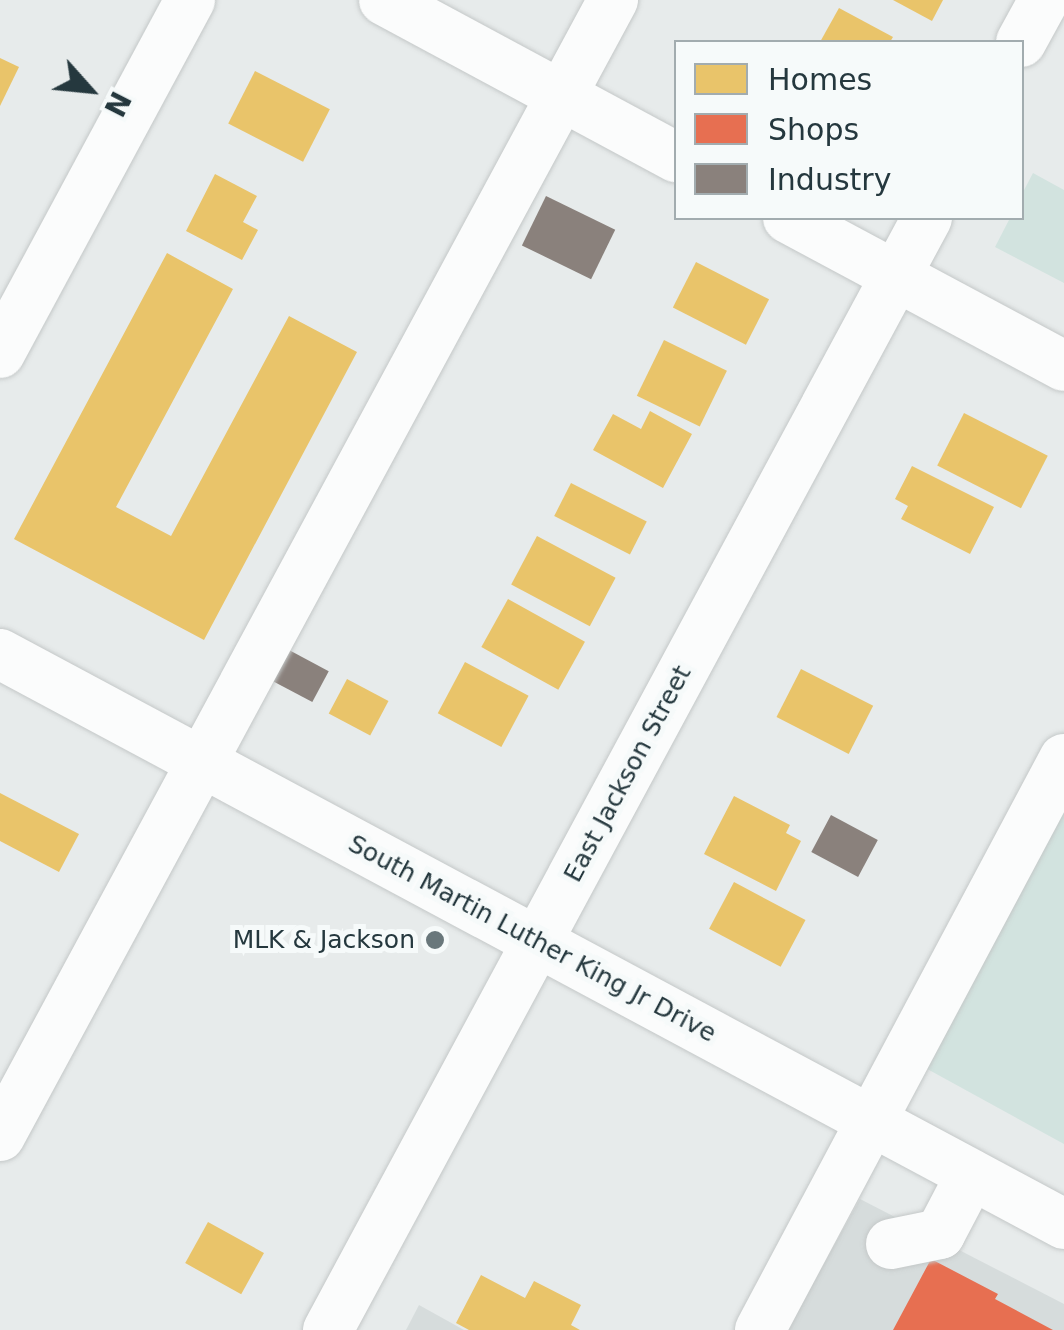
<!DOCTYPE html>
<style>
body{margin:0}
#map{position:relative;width:1064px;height:1330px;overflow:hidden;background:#e7ebeb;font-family:"DejaVu Sans",sans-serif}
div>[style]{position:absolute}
.built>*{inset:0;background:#d6dcdc}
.green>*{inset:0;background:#d2e3df}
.homes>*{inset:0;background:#e9c46a;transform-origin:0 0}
.shops>*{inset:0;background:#e76f51}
.industry>*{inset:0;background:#8a817c;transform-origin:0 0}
.roads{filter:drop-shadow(0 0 2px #c4c8c8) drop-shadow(0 0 2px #c4c8c8)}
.minor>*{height:50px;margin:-25px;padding:0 25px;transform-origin:25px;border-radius:25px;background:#fbfcfc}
.dots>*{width:28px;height:28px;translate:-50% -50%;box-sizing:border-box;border:5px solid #f6fafa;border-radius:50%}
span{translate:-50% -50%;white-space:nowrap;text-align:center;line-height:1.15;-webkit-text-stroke:10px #f6fafa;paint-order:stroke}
.street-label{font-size:25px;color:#25383e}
.poi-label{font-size:25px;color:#25383e}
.right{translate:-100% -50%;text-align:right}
.legend{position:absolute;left:674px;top:40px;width:350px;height:180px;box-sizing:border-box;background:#f6fafa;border:2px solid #a2acaf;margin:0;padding:12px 18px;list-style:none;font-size:30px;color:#25383e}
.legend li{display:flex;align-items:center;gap:20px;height:50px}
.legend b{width:50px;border:2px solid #a2acaf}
.north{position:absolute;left:40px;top:40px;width:100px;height:100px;-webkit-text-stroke:8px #f6fafa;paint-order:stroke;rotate:117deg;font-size:28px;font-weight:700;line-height:40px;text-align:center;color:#25383e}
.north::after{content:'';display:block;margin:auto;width:35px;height:45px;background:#25383e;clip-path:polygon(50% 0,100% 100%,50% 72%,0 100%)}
</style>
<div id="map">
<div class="built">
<i style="clip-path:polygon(860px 1199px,1064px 1304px,1064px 1330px,787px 1330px)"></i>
<i style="clip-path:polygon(419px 1305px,464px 1330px,406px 1330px)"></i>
</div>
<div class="green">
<i style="clip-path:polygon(1033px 173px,1064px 190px,1064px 283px,995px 247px,1010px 218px,1022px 218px,1022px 194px)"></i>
<i style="clip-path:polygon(1064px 792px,1064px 1144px,920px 1065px)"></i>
</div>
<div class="homes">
<i style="clip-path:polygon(893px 0,943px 0,932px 21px)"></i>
<i style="clip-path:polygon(839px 8px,893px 37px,890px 42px,820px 42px)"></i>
<i style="clip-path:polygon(0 58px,19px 67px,0 106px)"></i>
<i style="left:255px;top:71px;width:84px;height:59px;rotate:27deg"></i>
<i style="clip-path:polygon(215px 174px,257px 196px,243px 222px,258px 230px,242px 260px,186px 231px)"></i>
<i style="clip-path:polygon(167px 253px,233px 289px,116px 507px,171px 536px,289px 316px,357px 352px,204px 640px,14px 539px)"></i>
<i style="left:696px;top:262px;width:82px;height:51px;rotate:27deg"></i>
<i style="left:664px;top:340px;width:70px;height:62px;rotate:26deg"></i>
<i style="clip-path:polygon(650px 411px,692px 434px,663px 488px,593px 450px,613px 414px,641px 429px)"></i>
<i style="left:964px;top:413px;width:94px;height:59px;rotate:27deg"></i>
<i style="clip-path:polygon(912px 466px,994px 507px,970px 554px,901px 519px,908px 506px,895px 499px)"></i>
<i style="left:571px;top:483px;width:85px;height:37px;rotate:27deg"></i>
<i style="left:537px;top:536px;width:89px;height:55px;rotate:28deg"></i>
<i style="left:508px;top:599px;width:88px;height:55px;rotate:29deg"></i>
<i style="left:465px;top:662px;width:72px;height:58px;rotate:28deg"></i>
<i style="left:801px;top:669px;width:81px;height:54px;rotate:27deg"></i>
<i style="left:347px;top:679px;width:47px;height:39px;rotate:28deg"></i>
<i style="clip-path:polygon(0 793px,79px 834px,59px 872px,0 841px)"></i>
<i style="clip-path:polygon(734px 796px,790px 825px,786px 833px,801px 841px,776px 891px,704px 854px)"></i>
<i style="left:734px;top:882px;width:81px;height:53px;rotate:28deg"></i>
<i style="left:208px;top:1222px;width:64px;height:47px;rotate:29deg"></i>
<i style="clip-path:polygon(481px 1275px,525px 1298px,534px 1281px,581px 1305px,571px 1325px,580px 1330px,469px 1330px,456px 1323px)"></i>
</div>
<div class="shops">
<i style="clip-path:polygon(931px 1259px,998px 1294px,995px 1299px,1053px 1330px,893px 1330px)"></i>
</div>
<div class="industry">
<i style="left:546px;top:196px;width:77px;height:55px;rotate:26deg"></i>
<i style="left:289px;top:650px;width:45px;height:35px;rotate:28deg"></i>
<i style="left:831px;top:815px;width:53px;height:42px;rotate:28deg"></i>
</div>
<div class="roads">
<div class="minor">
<i style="left:384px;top:0;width:332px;rotate:28.3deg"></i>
<i style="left:1021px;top:42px;width:48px;rotate:-61.3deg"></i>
<i style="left:788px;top:218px;width:313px;rotate:28.2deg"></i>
<i style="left:0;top:353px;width:401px;rotate:-61.7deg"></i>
<i style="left:0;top:654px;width:1207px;rotate:28.18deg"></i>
<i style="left:0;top:1136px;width:1291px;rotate:-61.65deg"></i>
<i style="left:891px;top:1244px;width:50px;rotate:-11.5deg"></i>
<i style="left:940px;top:1234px;width:67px;rotate:-62.3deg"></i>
<i style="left:328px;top:1330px;width:1263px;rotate:-61.69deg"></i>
<i style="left:760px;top:1330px;width:647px;rotate:-61.97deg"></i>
</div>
</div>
<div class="dots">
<i style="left:435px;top:940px;background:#69777b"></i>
</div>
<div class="street-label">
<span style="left:628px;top:774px;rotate:-62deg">East Jackson Street</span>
<span style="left:532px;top:939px;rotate:28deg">South Martin Luther King Jr Drive</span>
</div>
<div class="poi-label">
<span class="right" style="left:415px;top:940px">MLK &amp; Jackson</span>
</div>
<ul class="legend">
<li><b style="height:28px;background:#e9c46a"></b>Homes</li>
<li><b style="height:28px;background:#e76f51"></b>Shops</li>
<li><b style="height:28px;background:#8a817c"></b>Industry</li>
</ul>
<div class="north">N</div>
</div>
